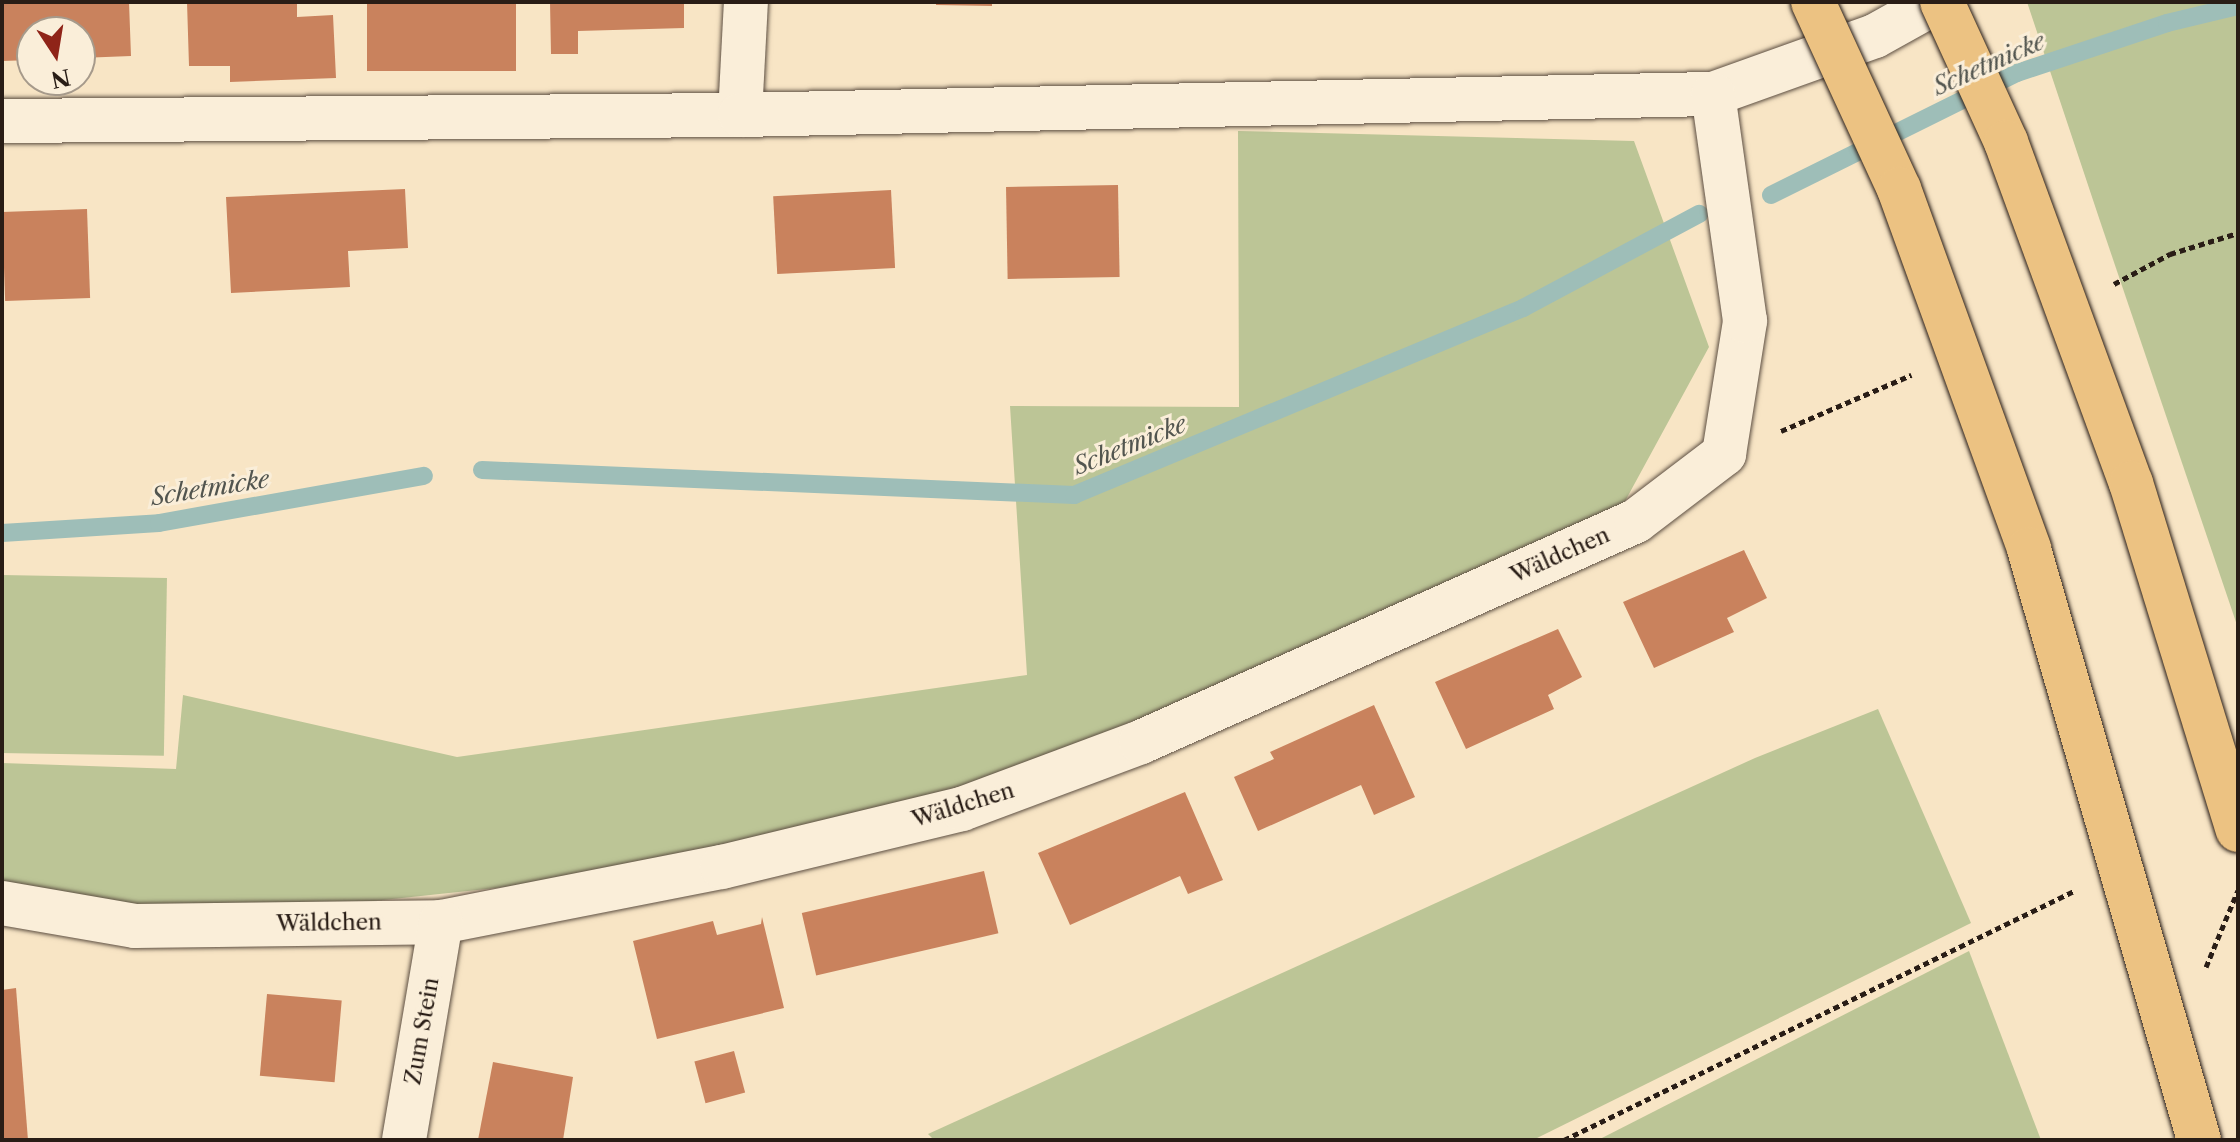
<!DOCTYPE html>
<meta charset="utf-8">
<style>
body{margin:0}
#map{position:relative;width:2240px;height:1142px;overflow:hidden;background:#f8e5c5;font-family:"Libre Caslon Text",serif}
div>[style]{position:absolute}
.green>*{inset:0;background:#bcc596;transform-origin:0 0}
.stream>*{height:18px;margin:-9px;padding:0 9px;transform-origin:9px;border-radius:9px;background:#9ebeb8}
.building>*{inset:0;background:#c9825d;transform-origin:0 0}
.path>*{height:5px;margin-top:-2.5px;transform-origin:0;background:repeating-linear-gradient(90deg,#291d16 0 6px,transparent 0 10px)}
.roads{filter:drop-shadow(0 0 2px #5d4f42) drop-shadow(0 0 2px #5d4f42)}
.minor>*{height:44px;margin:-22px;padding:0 22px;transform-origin:22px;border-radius:22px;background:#faeed9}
.bridges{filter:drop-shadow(0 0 2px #291d16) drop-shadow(0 0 2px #291d16)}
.highway-bridge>*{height:44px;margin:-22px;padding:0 22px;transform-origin:22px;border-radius:22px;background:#ecc282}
span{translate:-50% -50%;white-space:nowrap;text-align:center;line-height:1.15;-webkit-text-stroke:6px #faeed9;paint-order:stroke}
.street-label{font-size:22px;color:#291d16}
.water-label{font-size:24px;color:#52554f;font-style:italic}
.frame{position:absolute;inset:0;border:4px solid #291d16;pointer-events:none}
.north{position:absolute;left:16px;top:16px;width:80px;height:80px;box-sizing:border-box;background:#faeed9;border:2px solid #a69a8b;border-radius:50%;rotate:168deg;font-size:22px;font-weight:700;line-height:32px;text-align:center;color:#291d16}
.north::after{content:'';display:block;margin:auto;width:28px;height:36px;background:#8f2418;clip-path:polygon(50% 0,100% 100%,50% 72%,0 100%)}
</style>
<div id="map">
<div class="green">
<i style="clip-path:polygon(2027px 2px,2238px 2px,2238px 628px,2099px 218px)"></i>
<i style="clip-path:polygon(1238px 131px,1634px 141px,1709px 347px,1617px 516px,990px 801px,572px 880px,140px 926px,2px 907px,2px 763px,176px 769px,183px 695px,457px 757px,1027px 675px,1010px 406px,1239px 407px)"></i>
<i style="left:2px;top:575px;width:165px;height:178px;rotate:1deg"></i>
<i style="clip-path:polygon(1878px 709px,1971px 923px,1533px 1140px,934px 1140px,928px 1134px,1755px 758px)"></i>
<i style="clip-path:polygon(1969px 951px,2041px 1140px,1598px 1140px)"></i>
</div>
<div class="stream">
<i style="left:1771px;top:195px;width:275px;rotate:-26.4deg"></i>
<i style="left:2017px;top:73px;width:158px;rotate:-18.4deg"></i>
<i style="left:2167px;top:23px;width:73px;rotate:-13.5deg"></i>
<i style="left:482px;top:470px;width:593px;rotate:2.42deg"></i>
<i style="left:1074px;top:495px;width:486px;rotate:-22.6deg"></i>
<i style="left:1523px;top:308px;width:200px;rotate:-28.1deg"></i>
<i style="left:2px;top:533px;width:157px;rotate:-3.6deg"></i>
<i style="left:159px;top:523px;width:269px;rotate:-10.1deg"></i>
</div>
<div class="building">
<i style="clip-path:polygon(2px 2px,129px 2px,131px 56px,80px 58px,80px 32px,32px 32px,32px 60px,2px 61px)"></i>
<i style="clip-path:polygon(187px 2px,297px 2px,297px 17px,333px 15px,336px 78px,230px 82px,230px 66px,189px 66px)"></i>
<i style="left:367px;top:2px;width:149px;height:69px"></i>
<i style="clip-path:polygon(550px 2px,684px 2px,684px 28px,578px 31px,578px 54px,551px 54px)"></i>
<i style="clip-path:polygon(936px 2px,992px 2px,992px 6px,936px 5px)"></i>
<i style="left:1118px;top:185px;width:92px;height:112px;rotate:89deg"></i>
<i style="clip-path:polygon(405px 189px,408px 248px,348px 251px,350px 287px,231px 293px,226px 197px)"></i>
<i style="left:891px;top:190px;width:78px;height:118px;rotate:87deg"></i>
<i style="left:87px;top:209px;width:89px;height:85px;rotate:88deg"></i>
<i style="clip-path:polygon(1744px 550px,1767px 598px,1727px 618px,1734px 632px,1654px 668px,1623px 602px)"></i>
<i style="clip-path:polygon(1558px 629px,1582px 677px,1548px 695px,1554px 709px,1466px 749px,1435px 682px)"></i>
<i style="clip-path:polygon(1374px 705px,1415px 797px,1374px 815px,1361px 785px,1258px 831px,1234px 777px,1274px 759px,1270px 752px)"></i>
<i style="clip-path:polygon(1185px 792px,1223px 880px,1188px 894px,1180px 876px,1070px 925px,1038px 853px)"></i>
<i style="left:984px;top:871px;width:64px;height:187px;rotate:77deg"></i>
<i style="clip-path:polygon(762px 917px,784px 1008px,657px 1039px,633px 941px,713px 921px,717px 935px,761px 924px)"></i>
<i style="clip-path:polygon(16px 988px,28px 1140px,2px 1140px,2px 990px)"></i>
<i style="left:267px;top:994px;width:75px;height:82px;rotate:5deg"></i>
<i style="left:734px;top:1051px;width:43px;height:41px;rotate:75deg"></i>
<i style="clip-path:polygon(493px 1062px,573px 1077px,563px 1140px,478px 1140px)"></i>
</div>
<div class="path">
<i style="left:2114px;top:284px;width:64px;rotate:-28.2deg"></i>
<i style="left:2170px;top:254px;width:71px;rotate:-17.2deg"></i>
<i style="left:1781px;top:431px;width:142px;rotate:-23.3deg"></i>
<i style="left:2206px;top:967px;width:83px;rotate:-67.4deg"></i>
<i style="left:1564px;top:1140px;width:568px;rotate:-26.02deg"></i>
</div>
<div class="roads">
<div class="minor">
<i style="left:740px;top:115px;width:113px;rotate:-87deg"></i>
<i style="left:2px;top:121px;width:738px;rotate:-0.47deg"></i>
<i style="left:740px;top:115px;width:973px;rotate:-1.24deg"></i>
<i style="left:1713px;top:94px;width:172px;rotate:-19.7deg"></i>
<i style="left:1875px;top:36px;width:70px;rotate:-29.1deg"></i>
<i style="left:2px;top:903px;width:135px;rotate:9.8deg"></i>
<i style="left:135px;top:926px;width:306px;rotate:-0.7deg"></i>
<i style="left:441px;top:922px;width:286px;rotate:-11.1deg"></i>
<i style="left:722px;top:867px;width:247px;rotate:-13.6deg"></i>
<i style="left:962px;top:809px;width:191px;rotate:-20.5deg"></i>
<i style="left:1141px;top:742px;width:542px;rotate:-24.06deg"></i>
<i style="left:1636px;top:521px;width:111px;rotate:-37.3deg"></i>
<i style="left:1724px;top:454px;width:135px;rotate:-81deg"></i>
<i style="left:1745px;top:321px;width:229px;rotate:-98deg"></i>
<i style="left:404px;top:1140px;width:221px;rotate:-80.4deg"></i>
</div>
</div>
<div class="bridges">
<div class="highway-bridge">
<i style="left:1813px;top:2px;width:206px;rotate:65.3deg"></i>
<i style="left:1899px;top:189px;width:383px;rotate:70.1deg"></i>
<i style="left:2029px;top:549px;width:615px;rotate:73.95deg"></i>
<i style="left:1942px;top:2px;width:154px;rotate:65.4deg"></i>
<i style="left:2006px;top:142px;width:363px;rotate:69.9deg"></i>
<i style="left:2131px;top:483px;width:363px;rotate:72.9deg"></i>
</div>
</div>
<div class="street-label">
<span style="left:1560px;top:555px;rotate:-24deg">Wäldchen</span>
<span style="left:963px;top:805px;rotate:-17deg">Wäldchen</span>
<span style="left:329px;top:923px;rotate:-1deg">Wäldchen</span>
<span style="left:422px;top:1031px;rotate:-80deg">Zum Stein</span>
</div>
<div class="water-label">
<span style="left:1989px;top:64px;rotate:-24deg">Schetmicke</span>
<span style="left:1130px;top:445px;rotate:-22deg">Schetmicke</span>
<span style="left:210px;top:488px;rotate:-9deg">Schetmicke</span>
</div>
<div class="frame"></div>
<div class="north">N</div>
</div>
